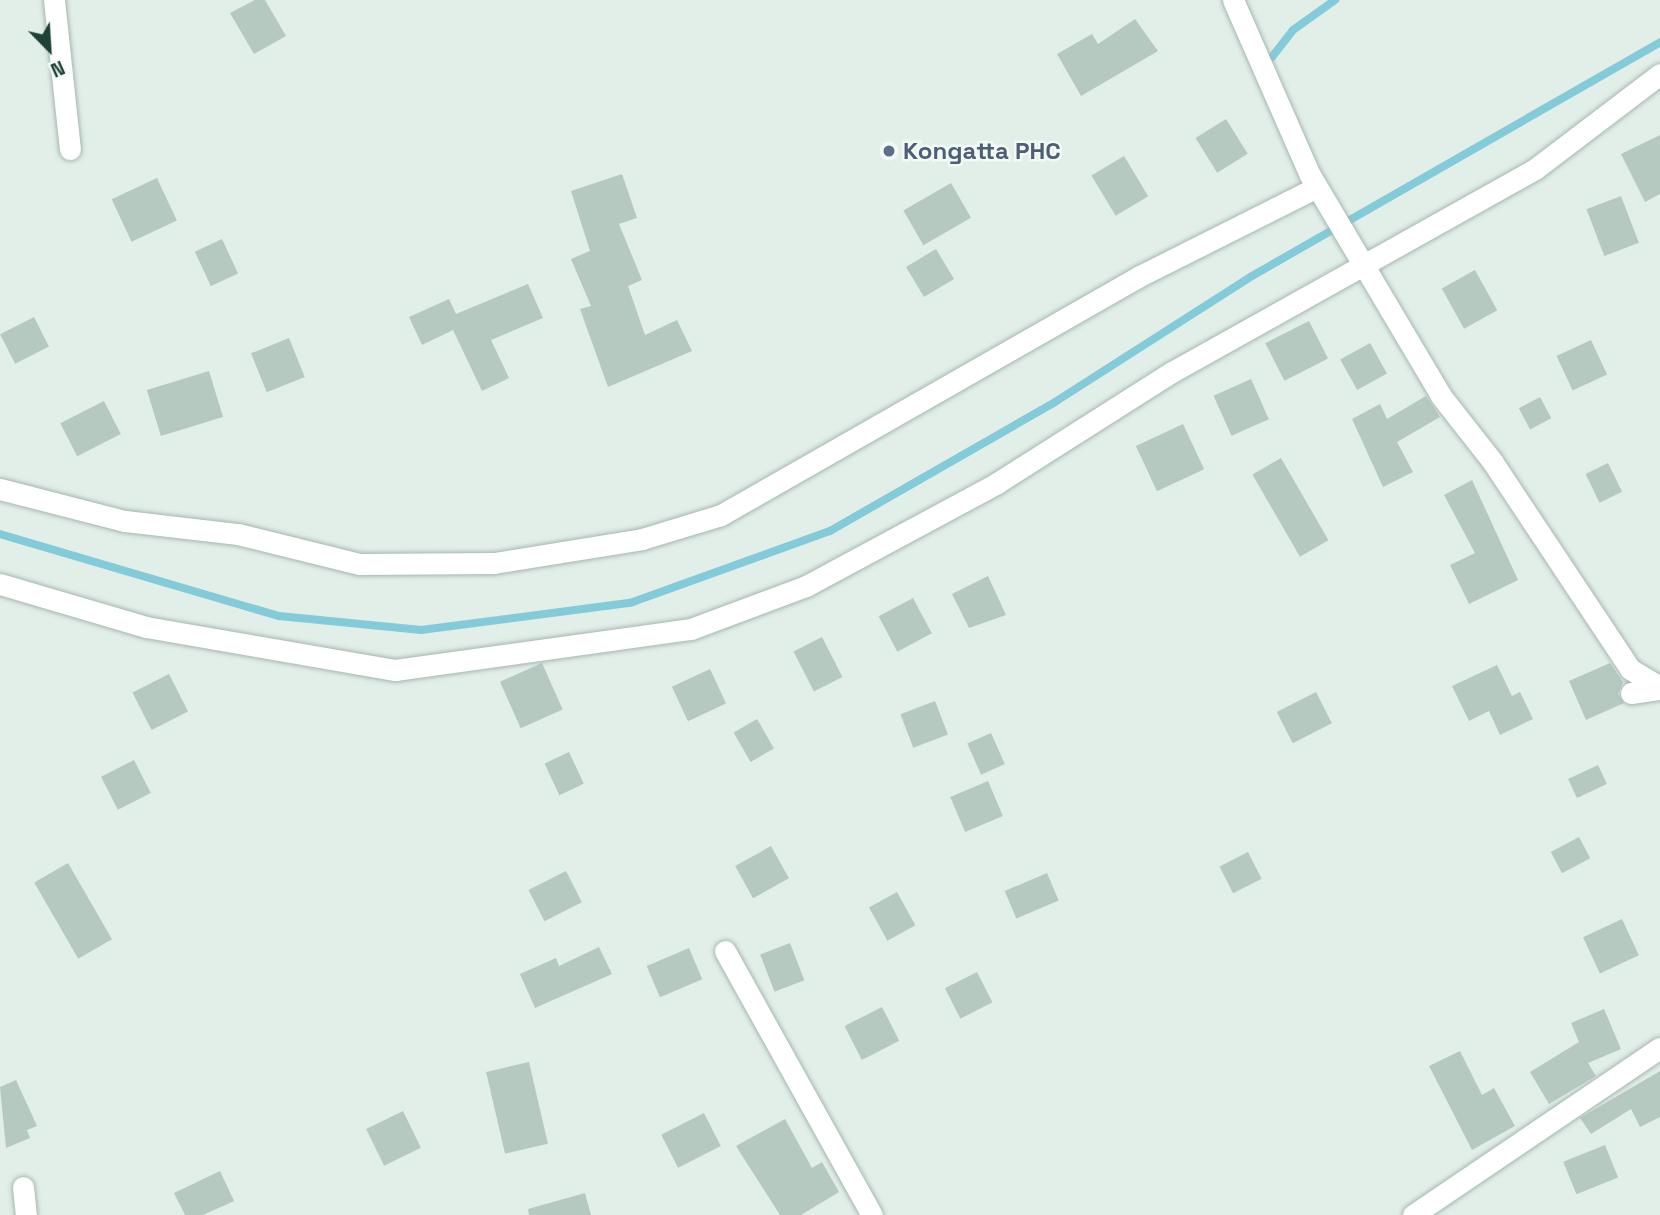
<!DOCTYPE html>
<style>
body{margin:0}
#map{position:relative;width:1660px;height:1215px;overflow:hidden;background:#e2eee8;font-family:"Space Grotesk",sans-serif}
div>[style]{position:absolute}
.stream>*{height:8px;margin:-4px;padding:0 4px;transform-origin:4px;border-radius:4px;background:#83cbd9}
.building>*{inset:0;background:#b6c9c1;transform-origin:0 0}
.roads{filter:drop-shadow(0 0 2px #a4b7b0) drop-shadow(0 0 2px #a4b7b0)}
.street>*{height:21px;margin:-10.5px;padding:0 10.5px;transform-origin:10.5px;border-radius:10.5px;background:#fff}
.dots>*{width:19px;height:19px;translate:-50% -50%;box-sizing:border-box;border:4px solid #f3faf6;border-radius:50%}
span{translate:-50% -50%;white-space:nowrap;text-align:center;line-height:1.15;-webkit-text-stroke:5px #f3faf6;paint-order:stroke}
.service-label{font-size:24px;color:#4e5e75;font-weight:700}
.left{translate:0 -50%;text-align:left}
.north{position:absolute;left:14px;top:14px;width:70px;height:70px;-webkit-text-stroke:5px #f3faf6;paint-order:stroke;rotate:156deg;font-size:19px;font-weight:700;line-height:28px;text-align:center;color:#1f4138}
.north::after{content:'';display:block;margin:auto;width:24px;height:32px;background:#1f4138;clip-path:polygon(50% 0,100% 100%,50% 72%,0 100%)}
</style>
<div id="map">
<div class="stream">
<i style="left:1272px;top:57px;width:34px;rotate:-52deg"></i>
<i style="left:1293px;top:30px;width:52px;rotate:-35.5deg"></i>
<i style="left:0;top:534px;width:291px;rotate:16.4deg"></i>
<i style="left:279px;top:616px;width:143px;rotate:5.6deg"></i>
<i style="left:421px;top:630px;width:211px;rotate:-7.4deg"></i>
<i style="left:630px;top:603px;width:213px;rotate:-19.8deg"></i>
<i style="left:830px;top:531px;width:259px;rotate:-29.8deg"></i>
<i style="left:1055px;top:402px;width:234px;rotate:-32.6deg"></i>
<i style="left:1252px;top:276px;width:470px;rotate:-29.8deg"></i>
</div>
<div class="building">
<i style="clip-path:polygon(255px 0,265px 0,286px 36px,254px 54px,230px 13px)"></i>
<i style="clip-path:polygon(1135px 19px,1158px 51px,1081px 96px,1057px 54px,1092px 34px,1098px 44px)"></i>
<i style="left:1226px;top:119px;width:41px;height:36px;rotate:58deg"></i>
<i style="clip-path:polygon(1660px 135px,1660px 194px,1645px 202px,1621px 154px)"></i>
<i style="left:1124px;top:156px;width:47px;height:38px;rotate:59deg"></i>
<i style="clip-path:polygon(622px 174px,637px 218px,619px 224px,642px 280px,628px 286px,645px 335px,677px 320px,692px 351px,608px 387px,580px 309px,591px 306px,571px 259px,590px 251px,571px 191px)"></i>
<i style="left:157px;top:178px;width:47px;height:50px;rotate:65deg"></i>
<i style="left:951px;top:183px;width:40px;height:55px;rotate:60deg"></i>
<i style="left:1621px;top:196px;width:50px;height:37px;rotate:69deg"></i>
<i style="left:222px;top:239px;width:38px;height:30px;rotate:65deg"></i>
<i style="left:936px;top:249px;width:35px;height:35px;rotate:59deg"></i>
<i style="left:1475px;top:270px;width:46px;height:38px;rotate:61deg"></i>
<i style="clip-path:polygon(528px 284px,543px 318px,491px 340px,509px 378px,482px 391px,453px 330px,422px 345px,409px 317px,449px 299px,456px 314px)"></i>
<i style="left:34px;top:317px;width:33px;height:38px;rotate:63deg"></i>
<i style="left:1309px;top:321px;width:42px;height:49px;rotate:63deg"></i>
<i style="left:289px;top:338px;width:42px;height:41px;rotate:68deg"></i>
<i style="left:1591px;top:340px;width:38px;height:38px;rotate:65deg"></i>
<i style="left:1370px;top:343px;width:35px;height:34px;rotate:61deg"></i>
<i style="left:209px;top:371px;width:48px;height:65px;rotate:73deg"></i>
<i style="left:1251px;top:379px;width:44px;height:41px;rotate:66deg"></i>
<i style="clip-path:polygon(1426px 396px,1440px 417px,1397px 442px,1413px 472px,1383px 487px,1352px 419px,1380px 404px,1387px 419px)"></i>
<i style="left:1540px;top:397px;width:24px;height:24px;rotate:62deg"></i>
<i style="left:104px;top:401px;width:37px;height:49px;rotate:63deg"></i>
<i style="left:1183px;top:424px;width:50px;height:52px;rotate:65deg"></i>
<i style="left:1281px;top:458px;width:95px;height:33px;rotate:60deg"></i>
<i style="left:1608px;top:463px;width:32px;height:25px;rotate:64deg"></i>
<i style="clip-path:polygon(1472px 480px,1518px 580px,1469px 604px,1450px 565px,1475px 553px,1444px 495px)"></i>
<i style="clip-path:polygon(988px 576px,1006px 615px,969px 628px,952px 594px)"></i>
<i style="left:913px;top:598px;width:40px;height:39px;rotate:62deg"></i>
<i style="left:822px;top:637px;width:45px;height:32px;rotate:63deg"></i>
<i style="left:542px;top:663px;width:51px;height:46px;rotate:66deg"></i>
<i style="clip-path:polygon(1610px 663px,1623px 682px,1618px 694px,1624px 703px,1586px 720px,1569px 681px)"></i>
<i style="clip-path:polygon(1497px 665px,1512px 696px,1520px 692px,1533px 719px,1500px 735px,1489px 711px,1469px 721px,1452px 686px)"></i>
<i style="left:710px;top:669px;width:38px;height:42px;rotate:65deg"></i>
<i style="left:169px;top:674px;width:42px;height:41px;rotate:63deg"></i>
<i style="left:1316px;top:692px;width:35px;height:44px;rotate:63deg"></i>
<i style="left:935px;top:701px;width:36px;height:37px;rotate:69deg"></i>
<i style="left:757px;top:719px;width:34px;height:27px;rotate:60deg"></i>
<i style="left:991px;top:733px;width:34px;height:26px;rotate:66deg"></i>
<i style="left:569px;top:752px;width:35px;height:27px;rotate:65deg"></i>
<i style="left:134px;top:760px;width:37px;height:37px;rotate:63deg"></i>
<i style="left:1598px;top:765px;width:21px;height:33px;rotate:65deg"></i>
<i style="left:988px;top:781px;width:38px;height:41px;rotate:67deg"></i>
<i style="left:1579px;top:837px;width:24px;height:32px;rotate:62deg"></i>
<i style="left:771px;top:846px;width:37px;height:41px;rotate:61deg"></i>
<i style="left:1248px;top:852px;width:30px;height:32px;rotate:63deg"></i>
<i style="left:68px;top:863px;width:88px;height:39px;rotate:60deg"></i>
<i style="left:566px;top:871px;width:35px;height:42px;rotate:63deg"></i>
<i style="left:1047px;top:873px;width:30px;height:46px;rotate:67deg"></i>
<i style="left:897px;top:892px;width:38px;height:32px;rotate:61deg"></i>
<i style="left:1622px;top:919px;width:40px;height:43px;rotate:65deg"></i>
<i style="left:790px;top:943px;width:40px;height:32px;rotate:69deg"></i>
<i style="clip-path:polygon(599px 947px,612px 974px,535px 1008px,520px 974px,556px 958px,559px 966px)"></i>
<i style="left:689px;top:948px;width:34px;height:46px;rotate:67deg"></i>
<i style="left:977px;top:972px;width:34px;height:36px;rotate:63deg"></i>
<i style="left:882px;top:1007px;width:38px;height:42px;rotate:63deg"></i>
<i style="clip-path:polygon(1604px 1009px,1621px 1049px,1588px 1063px,1596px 1076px,1549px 1104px,1530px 1072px,1579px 1042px,1571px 1023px)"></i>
<i style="clip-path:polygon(1460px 1051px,1482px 1095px,1494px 1088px,1515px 1126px,1472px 1150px,1429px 1066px)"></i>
<i style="left:529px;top:1062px;width:84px;height:44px;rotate:77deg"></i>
<i style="clip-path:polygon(1660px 1071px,1660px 1117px,1640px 1127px,1631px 1109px,1591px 1134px,1580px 1118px)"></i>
<i style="clip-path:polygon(16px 1080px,37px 1126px,27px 1130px,30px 1138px,6px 1148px,0 1087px)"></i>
<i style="left:403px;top:1111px;width:41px;height:41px;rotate:64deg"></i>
<i style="left:704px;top:1113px;width:37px;height:48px;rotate:63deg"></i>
<i style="clip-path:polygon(785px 1119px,812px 1168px,822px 1162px,839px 1192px,801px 1215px,780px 1215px,736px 1146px)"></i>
<i style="left:1605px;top:1145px;width:35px;height:45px;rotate:68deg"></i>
<i style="clip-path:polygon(220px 1171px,234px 1201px,203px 1215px,185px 1215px,174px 1193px)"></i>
<i style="clip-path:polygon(585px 1193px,591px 1215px,529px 1215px,528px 1209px)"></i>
</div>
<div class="roads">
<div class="street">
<i style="left:54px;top:0;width:150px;rotate:83.9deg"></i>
<i style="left:1233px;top:0;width:191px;rotate:66.3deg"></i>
<i style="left:1310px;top:175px;width:257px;rotate:59.3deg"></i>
<i style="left:1441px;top:396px;width:83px;rotate:51.9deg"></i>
<i style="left:1492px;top:461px;width:250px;rotate:56.4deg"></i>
<i style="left:1630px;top:669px;width:35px;rotate:31deg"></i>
<i style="left:0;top:489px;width:129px;rotate:14.4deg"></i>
<i style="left:125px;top:521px;width:114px;rotate:6.6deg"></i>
<i style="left:238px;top:534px;width:125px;rotate:13.9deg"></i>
<i style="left:359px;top:564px;width:135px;rotate:-0.4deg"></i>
<i style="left:494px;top:563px;width:150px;rotate:-9.2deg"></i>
<i style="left:642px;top:539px;width:83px;rotate:-16.9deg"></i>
<i style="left:721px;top:515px;width:482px;rotate:-29.7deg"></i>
<i style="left:1140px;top:276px;width:198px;rotate:-26.7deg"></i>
<i style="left:0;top:584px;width:152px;rotate:16.4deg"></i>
<i style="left:146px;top:627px;width:253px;rotate:9.8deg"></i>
<i style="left:395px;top:670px;width:299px;rotate:-7.9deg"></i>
<i style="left:691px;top:629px;width:123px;rotate:-20.5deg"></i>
<i style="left:806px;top:586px;width:217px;rotate:-28.3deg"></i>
<i style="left:997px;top:483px;width:207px;rotate:-32.4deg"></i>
<i style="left:1172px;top:372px;width:416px;rotate:-29.2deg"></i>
<i style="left:1535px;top:169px;width:157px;rotate:-37.2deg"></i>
<i style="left:1631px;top:693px;width:29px;rotate:-8deg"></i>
<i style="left:725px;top:951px;width:302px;rotate:60.9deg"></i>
<i style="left:23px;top:1187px;width:28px;rotate:84deg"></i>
<i style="left:1413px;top:1215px;width:298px;rotate:-34.1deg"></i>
</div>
</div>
<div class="dots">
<i style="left:889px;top:151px;background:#5c6f8a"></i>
</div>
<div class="service-label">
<span class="left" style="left:903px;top:151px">Kongatta PHC</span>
</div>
<div class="north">N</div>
</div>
